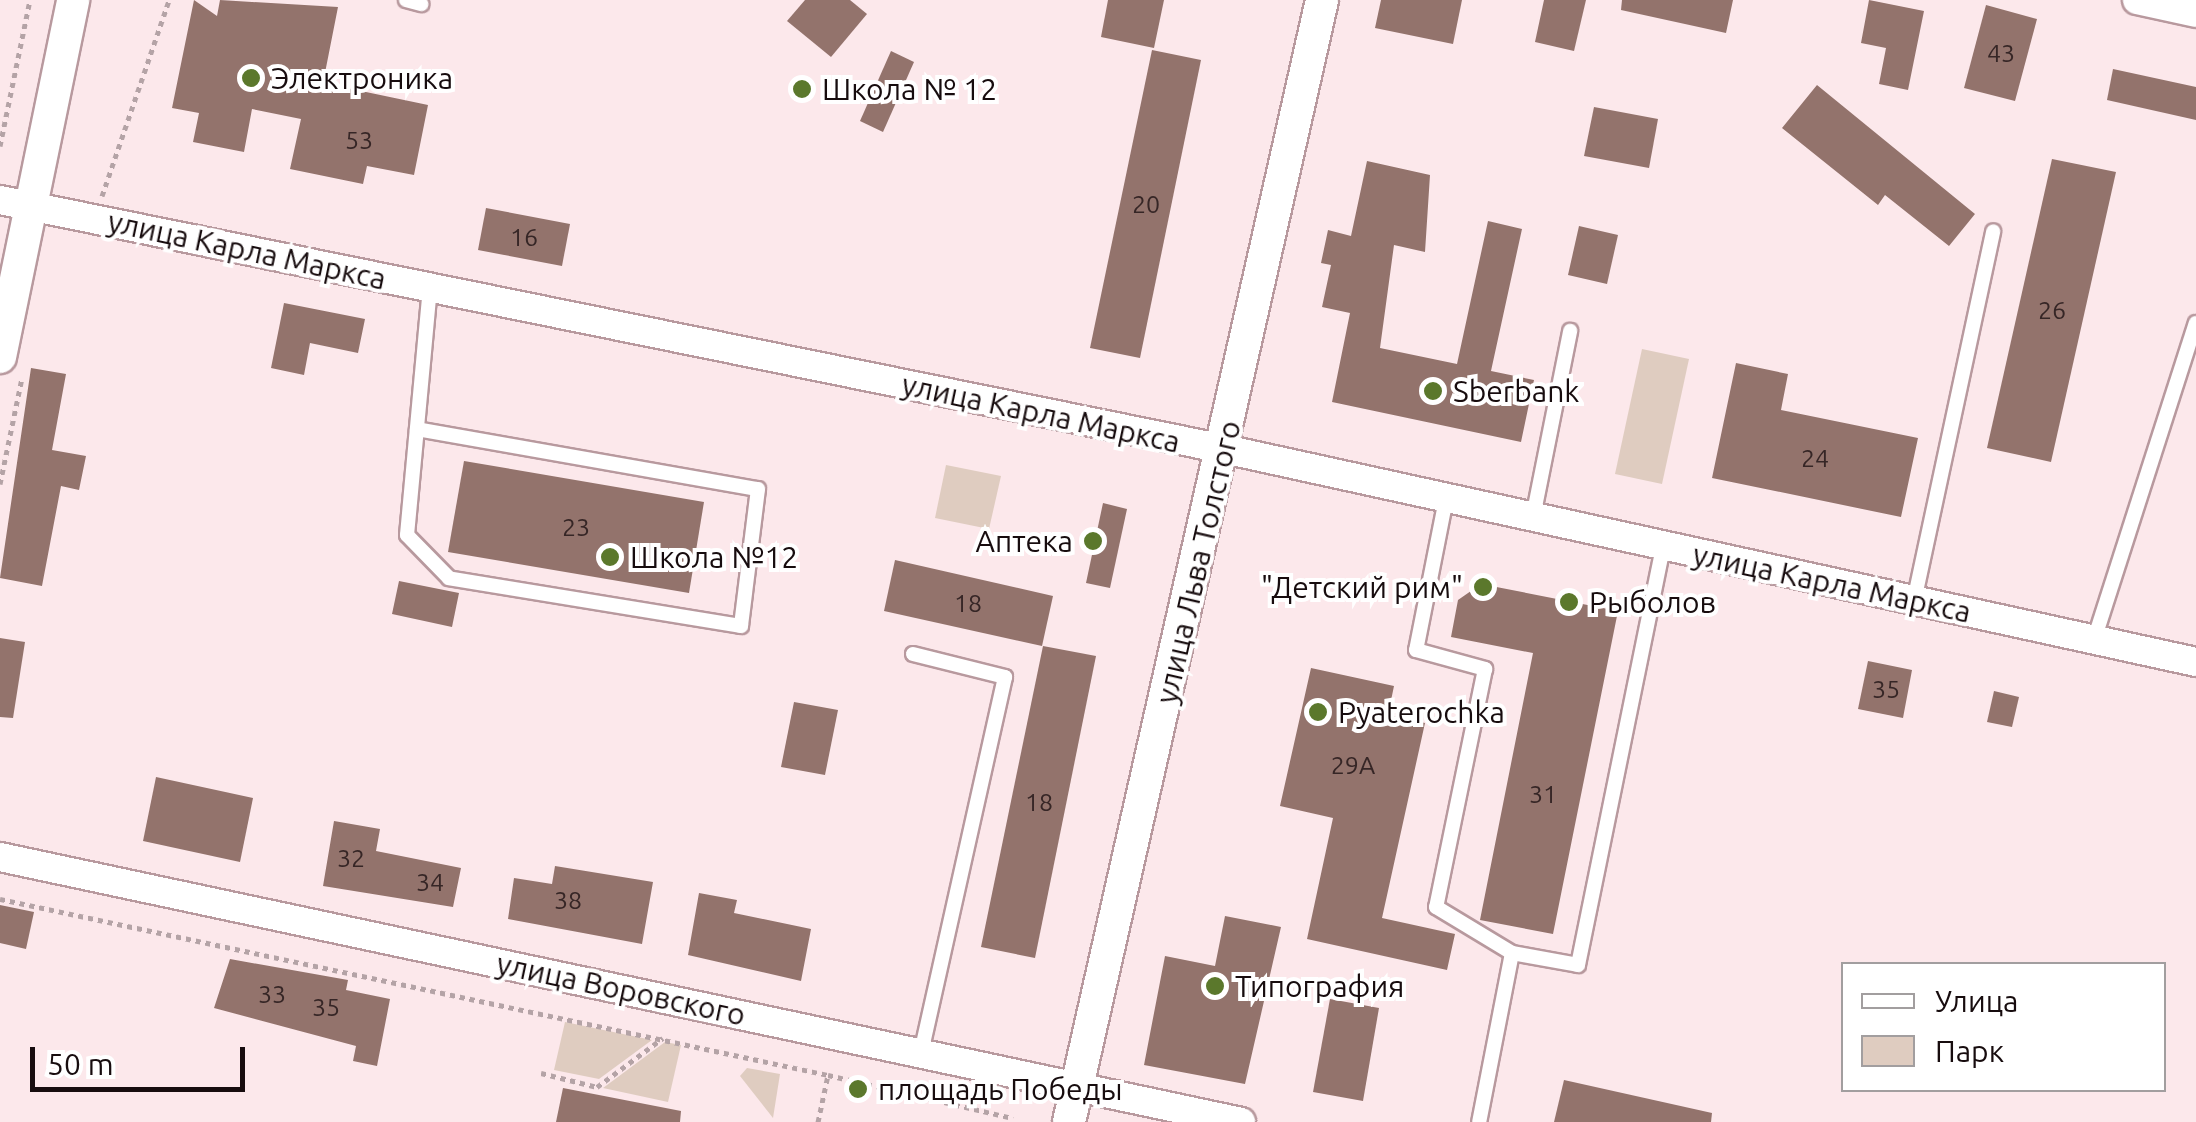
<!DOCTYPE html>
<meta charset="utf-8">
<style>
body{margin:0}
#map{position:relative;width:2196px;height:1122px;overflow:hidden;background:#fce8eb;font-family:Ubuntu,sans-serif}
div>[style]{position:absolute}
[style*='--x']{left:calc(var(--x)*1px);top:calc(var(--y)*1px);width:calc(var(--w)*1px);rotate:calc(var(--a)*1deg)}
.green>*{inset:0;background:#dfccc0}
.building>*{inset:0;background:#93736c}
.path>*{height:5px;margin-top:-2.5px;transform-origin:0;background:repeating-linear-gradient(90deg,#b4a3a6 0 5px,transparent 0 10px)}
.roads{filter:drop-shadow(2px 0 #b8999e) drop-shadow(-2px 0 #b8999e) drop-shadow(0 2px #b8999e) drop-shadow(0 -2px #b8999e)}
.service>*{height:14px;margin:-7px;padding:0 7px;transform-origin:7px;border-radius:7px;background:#fff}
.minor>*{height:28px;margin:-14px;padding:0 14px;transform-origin:14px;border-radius:14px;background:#fff}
.tertiary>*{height:32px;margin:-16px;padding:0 16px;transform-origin:16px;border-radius:16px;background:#fff}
.dots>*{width:28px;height:28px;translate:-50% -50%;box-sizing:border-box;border:5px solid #fff;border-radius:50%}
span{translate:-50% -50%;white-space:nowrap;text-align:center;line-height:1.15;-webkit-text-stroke:8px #fff;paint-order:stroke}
.number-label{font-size:25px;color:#362626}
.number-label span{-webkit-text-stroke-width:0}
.poi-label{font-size:30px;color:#170c0e}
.left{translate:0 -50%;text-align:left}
.right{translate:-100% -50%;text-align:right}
.street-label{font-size:30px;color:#170c0e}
.legend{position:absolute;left:1841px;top:962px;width:325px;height:130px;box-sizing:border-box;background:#fff;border:2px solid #a29e9f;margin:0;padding:12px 18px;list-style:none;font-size:30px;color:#170c0e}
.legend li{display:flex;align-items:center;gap:20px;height:50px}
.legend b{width:50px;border:2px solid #a29e9f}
.scale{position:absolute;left:30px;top:1047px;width:215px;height:45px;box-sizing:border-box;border:5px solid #170c0e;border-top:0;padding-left:12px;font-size:30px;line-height:35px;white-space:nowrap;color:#170c0e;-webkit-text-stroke:8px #fff;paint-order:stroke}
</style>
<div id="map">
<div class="green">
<div style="clip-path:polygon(1642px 349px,1689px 359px,1662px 484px,1615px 474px)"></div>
<div style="clip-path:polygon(946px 465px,1001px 476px,989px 529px,935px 518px)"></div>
<div style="clip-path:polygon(565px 1022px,652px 1040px,599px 1079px,554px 1070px)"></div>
<div style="clip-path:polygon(665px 1042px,681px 1045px,668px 1102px,603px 1088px)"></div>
<div style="clip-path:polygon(747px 1068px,780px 1074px,773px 1118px,740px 1076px)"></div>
</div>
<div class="building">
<div style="clip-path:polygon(194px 0,217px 16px,220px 0,338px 7px,323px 83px,428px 105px,414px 175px,367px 166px,363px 184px,290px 169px,301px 119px,252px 109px,244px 152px,193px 142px,199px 113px,172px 108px)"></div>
<div style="clip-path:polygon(805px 0,850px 0,867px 14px,831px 57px,787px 21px)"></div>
<div style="clip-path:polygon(1108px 0,1164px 0,1154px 48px,1101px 37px)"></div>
<div style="clip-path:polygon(1381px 0,1462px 0,1453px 44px,1375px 28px)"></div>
<div style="clip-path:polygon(1544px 0,1586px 0,1574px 51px,1535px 42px)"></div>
<div style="clip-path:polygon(1622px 0,1733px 0,1726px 33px,1621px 10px)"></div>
<div style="clip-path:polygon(1869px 0,1924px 11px,1908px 90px,1879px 84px,1886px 48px,1861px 43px)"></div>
<div style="clip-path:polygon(1986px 5px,2037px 19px,2015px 101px,1964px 88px)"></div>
<div style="clip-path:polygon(1152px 50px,1201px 60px,1140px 358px,1090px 348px)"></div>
<div style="clip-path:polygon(891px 51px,914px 62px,883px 132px,860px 121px)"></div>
<div style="clip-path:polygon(2113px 69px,2196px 87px,2196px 120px,2107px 100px)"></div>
<div style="clip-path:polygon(1817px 85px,1975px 214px,1949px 246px,1885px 195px,1878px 205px,1782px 128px)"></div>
<div style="clip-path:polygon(1594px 107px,1658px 119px,1649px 168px,1584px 156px)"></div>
<div style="clip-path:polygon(2052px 159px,2116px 172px,2051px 462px,1987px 448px)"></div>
<div style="clip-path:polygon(1367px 161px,1430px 175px,1425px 252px,1394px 245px,1380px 348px,1457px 364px,1488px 221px,1522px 229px,1491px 371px,1534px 380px,1521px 442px,1332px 402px,1350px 313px,1322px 307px,1331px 265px,1321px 263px,1328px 230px,1351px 236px)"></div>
<div style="clip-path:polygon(486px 208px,570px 224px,562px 266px,478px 250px)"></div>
<div style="clip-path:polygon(1579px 226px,1618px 235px,1607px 284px,1568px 275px)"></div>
<div style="clip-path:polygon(284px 303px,365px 319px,358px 353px,310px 343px,304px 375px,271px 368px)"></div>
<div style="clip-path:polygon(1736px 363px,1788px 374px,1781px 410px,1918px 438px,1901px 517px,1712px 478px)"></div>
<div style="clip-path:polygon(31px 368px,66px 374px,52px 450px,86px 456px,79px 490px,61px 486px,42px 586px,0 578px)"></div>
<div style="clip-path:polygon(464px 461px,704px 502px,689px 593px,448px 552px)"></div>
<div style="clip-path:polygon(1103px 503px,1127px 509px,1110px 588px,1086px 583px)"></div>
<div style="clip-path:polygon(895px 560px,1053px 596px,1042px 646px,884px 611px)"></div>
<div style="clip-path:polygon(399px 581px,459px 593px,452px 627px,392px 614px)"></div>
<div style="clip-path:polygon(1481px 584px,1618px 611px,1553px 934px,1480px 920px,1533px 653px,1451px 637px,1458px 600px)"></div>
<div style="clip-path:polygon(0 638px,25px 642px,13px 718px,0 717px)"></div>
<div style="clip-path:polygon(1043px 646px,1096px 656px,1035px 958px,981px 947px)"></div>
<div style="clip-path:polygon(1868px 661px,1912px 670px,1903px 718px,1858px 709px)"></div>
<div style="clip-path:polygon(1311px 668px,1394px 686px,1388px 715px,1425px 723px,1382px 918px,1455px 934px,1447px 970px,1307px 939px,1333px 818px,1280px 806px)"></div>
<div style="clip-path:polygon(1994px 691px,2019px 697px,2012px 727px,1987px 722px)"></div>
<div style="clip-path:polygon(794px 702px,838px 710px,825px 775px,781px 767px)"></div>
<div style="clip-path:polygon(156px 777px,253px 798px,240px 862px,143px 841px)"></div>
<div style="clip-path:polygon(334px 821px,380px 829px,376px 851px,461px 868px,453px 907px,323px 886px)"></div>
<div style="clip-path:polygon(555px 866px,653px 882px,642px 944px,508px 919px,514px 878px,552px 884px)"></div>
<div style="clip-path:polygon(699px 893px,737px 900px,734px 913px,811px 929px,801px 981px,688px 955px)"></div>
<div style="clip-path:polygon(0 905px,34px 912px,26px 949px,0 943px)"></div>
<div style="clip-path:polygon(1225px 916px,1281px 927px,1245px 1084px,1144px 1065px,1165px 956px,1215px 966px)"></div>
<div style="clip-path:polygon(230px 959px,348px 980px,346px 990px,390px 999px,377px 1066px,353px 1061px,356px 1046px,214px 1008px)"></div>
<div style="clip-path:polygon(1330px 999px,1379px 1008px,1363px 1101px,1313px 1092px)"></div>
<div style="clip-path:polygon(1564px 1080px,1712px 1113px,1711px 1122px,1554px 1122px)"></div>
<div style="clip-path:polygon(563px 1088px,681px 1111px,680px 1122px,556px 1122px)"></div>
</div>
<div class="path">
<div style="--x:0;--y:146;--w:149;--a:-78.4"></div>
<div style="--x:102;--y:196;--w:207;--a:-71.1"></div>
<div style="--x:0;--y:484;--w:108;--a:-78.3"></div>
<div style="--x:0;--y:899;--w:846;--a:12"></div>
<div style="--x:541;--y:1073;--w:58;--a:14"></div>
<div style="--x:597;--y:1087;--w:82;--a:-36.6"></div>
<div style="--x:818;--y:1122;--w:48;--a:-78"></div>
<div style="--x:828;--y:1075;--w:190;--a:13.1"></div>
</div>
<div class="roads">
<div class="service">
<div style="--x:406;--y:0;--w:16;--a:15"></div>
<div style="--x:417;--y:429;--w:346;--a:10"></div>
<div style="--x:758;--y:489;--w:138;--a:97.1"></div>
<div style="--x:741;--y:626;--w:296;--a:-170.7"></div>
<div style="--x:449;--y:578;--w:60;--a:-134.3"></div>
<div style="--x:407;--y:535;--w:249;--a:-84.7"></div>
<div style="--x:1446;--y:499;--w:154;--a:101.2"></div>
<div style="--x:1416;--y:650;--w:72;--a:15.4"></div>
<div style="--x:1485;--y:669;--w:243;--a:101.6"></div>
<div style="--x:1436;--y:907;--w:89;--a:31.2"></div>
<div style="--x:1512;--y:953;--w:172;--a:101"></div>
<div style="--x:1533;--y:517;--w:190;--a:-78.7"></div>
<div style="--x:1914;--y:601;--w:378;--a:-77.9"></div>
<div style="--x:2094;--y:640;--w:333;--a:-72.2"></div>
<div style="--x:913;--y:654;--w:95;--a:14"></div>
<div style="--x:1005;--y:677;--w:385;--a:102.6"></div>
<div style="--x:1512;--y:953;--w:67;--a:10.3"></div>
<div style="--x:1578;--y:965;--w:428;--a:-78.5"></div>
</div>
<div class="minor">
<div style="--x:2137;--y:0;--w:60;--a:12.4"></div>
<div style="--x:0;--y:200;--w:1249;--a:11.5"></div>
<div style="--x:1224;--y:449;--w:995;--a:12.36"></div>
<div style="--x:0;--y:857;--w:1269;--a:12.05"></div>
</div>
<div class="tertiary">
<div style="--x:0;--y:357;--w:364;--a:-78.4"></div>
<div style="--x:1069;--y:1122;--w:1150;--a:-77.29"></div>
</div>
</div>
<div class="dots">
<div style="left:251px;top:78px;background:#5b782c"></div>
<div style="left:802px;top:89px;background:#5b782c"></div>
<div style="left:1433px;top:391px;background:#5b782c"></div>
<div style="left:1093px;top:541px;background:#5b782c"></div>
<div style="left:610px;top:557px;background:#5b782c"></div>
<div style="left:1483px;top:587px;background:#5b782c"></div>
<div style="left:1569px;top:602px;background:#5b782c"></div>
<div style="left:1318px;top:712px;background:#5b782c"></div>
<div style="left:1215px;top:986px;background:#5b782c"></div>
<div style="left:858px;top:1089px;background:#5b782c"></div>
</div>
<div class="number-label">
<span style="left:2001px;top:53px">43</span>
<span style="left:359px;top:140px">53</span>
<span style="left:1146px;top:204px">20</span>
<span style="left:524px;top:237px">16</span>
<span style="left:2052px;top:310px">26</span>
<span style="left:1815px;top:458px">24</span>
<span style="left:576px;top:527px">23</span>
<span style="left:968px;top:603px">18</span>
<span style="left:1886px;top:689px">35</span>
<span style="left:1353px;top:765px">29А</span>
<span style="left:1543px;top:794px">31</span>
<span style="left:1039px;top:802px">18</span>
<span style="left:351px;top:858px">32</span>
<span style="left:430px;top:882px">34</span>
<span style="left:568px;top:900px">38</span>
<span style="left:272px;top:994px">33</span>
<span style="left:326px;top:1007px">35</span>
</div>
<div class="poi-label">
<span class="left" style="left:271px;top:78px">Электроника</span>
<span class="left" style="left:822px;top:89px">Школа № 12</span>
<span class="left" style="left:1453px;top:391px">Sberbank</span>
<span class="right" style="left:1073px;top:541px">Аптека</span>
<span class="left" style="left:630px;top:557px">Школа №12</span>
<span class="right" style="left:1463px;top:587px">"Детский рим"</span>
<span class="left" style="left:1589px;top:602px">Рыболов</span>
<span class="left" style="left:1338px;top:712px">Pyaterochka</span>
<span class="left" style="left:1235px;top:986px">Типография</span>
<span class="left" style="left:878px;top:1089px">площадь Победы</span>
</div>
<div class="street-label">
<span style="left:247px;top:250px;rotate:12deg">улица Карла Маркса</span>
<span style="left:1041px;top:413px;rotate:12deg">улица Карла Маркса</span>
<span style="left:1198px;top:562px;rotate:-77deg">улица Льва Толстого</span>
<span style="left:1832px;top:583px;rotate:12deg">улица Карла Маркса</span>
<span style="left:621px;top:989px;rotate:12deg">улица Воровского</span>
</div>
<ul class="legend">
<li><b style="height:12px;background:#fff"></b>Улица</li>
<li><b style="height:28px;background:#dfccc0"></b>Парк</li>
</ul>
<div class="scale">50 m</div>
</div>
